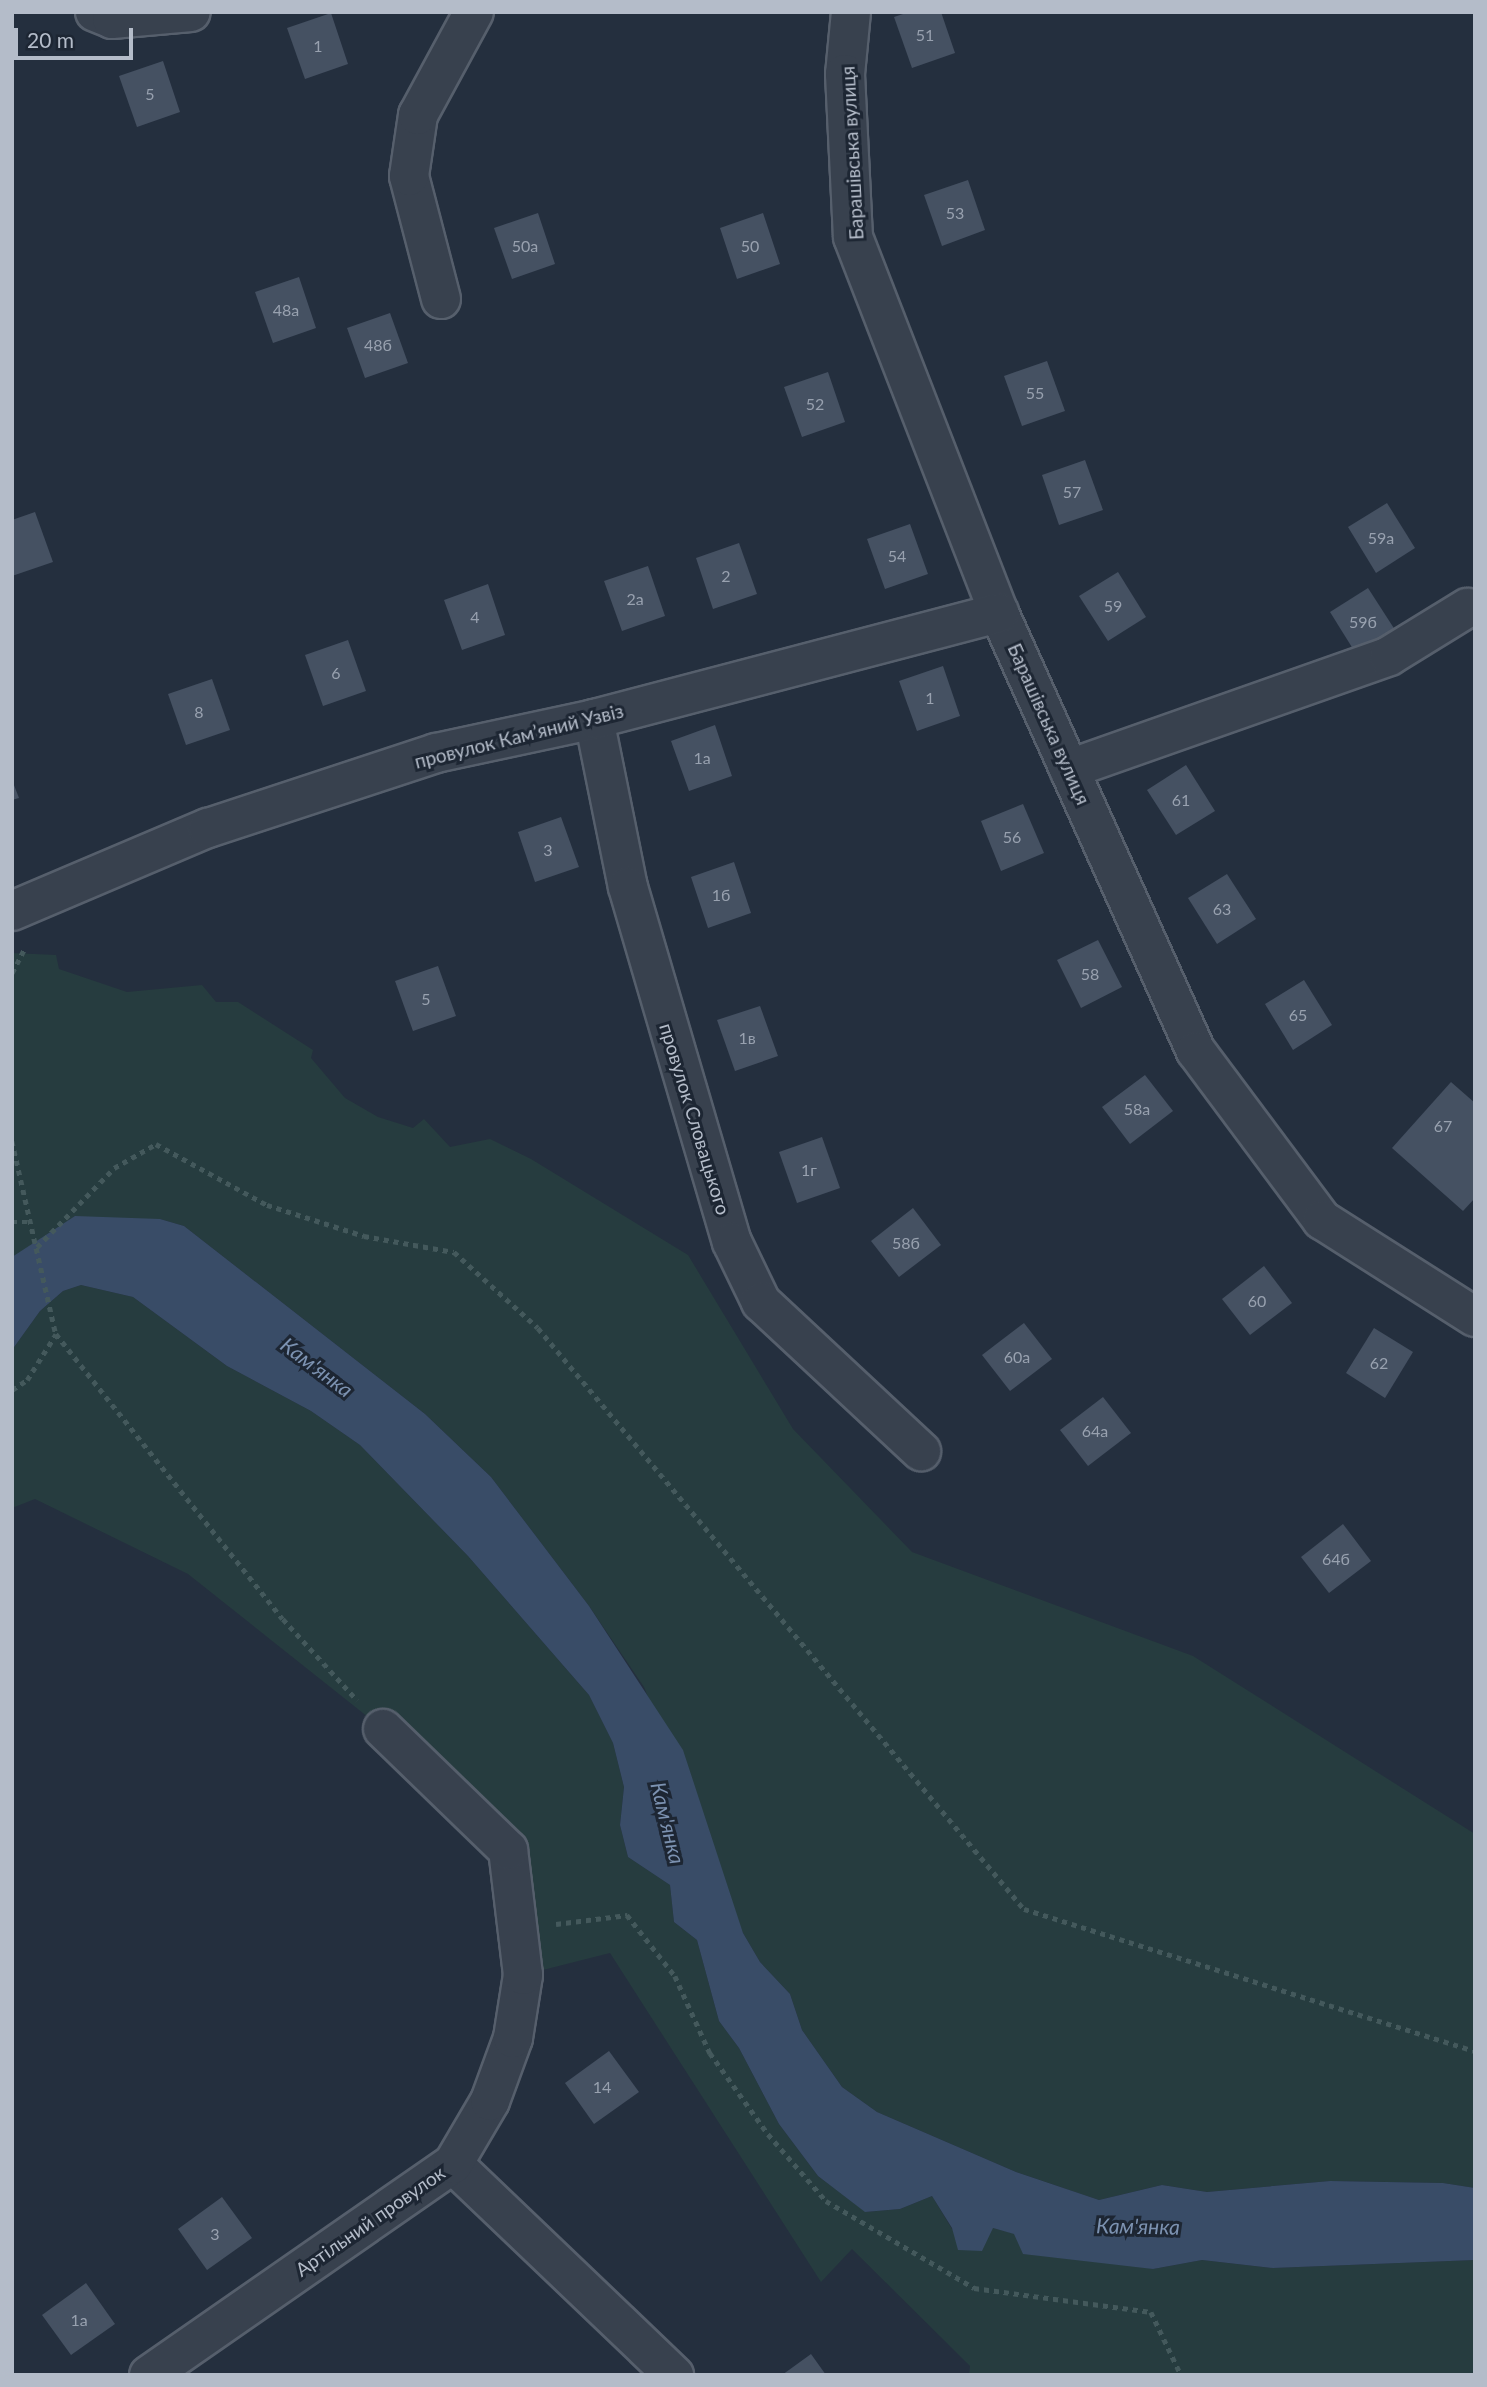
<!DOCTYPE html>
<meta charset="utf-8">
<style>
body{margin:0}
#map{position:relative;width:1487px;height:2387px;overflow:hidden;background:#242f3e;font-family:Lato,sans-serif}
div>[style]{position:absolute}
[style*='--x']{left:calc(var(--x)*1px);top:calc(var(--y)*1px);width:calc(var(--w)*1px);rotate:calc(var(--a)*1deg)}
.green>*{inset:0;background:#263c3f}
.water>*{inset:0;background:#394c67}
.building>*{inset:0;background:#455162}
.path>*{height:4.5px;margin-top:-2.25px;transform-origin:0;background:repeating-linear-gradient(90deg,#44595c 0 5px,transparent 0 10px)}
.roads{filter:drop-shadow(2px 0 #565f6c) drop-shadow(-2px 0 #565f6c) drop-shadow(0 2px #565f6c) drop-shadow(0 -2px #565f6c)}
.minor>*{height:38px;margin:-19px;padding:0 19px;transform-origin:19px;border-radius:19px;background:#38414e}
span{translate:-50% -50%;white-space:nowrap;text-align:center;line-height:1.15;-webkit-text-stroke:6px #1d2633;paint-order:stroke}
.number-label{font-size:16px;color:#98a1af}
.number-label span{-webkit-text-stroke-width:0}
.street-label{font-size:19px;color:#b4bcc9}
.water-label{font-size:21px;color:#7c92b1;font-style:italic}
.frame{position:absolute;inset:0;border:14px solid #b4bcc9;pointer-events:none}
.scale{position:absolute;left:14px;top:28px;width:119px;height:32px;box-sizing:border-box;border:4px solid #b4bcc9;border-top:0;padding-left:9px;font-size:21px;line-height:24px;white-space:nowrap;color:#b4bcc9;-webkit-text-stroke:5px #1d2633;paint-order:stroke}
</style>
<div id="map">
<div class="green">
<div style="clip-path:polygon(12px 953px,56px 955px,59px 969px,127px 992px,202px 985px,216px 1002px,238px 1002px,313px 1050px,311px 1058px,345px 1098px,378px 1117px,413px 1128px,424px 1119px,450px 1147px,490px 1139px,531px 1159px,688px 1255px,793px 1429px,912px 1552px,1193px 1656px,1475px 1834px,1475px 2188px,1443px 2183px,1330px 2181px,1207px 2192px,1162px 2185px,1099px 2200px,1016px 2172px,877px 2112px,842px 2087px,802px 2030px,790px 1994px,760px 1962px,743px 1933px,644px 1687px,589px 1606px,491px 1477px,425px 1414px,184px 1226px,160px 1219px,122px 1220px,12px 1261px)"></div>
<div style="clip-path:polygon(81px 1285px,133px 1297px,227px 1366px,311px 1411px,360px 1445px,468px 1556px,589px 1695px,613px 1743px,624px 1787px,620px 1825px,628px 1857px,670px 1885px,674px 1922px,697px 1940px,719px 2021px,739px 2048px,779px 2124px,818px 2176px,866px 2212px,900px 2209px,932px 2196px,952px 2229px,993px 2228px,1153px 2269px,1202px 2260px,1273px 2268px,1475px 2260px,1475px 2375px,969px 2375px,970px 2366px,852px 2249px,821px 2282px,610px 1953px,523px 1975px,508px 1850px,383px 1729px,188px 1574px,35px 1499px,12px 1508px,12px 1350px,40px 1311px,63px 1291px)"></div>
</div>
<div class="water">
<div style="clip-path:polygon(75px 1216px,160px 1219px,184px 1226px,425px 1414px,491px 1477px,589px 1606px,683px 1750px,743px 1933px,760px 1962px,790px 1994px,802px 2030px,842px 2087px,877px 2112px,1016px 2172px,1099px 2200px,1162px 2185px,1207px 2192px,1330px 2181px,1443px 2183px,1475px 2188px,1475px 2260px,1273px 2268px,1202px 2260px,1153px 2269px,1023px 2254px,1014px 2234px,993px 2228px,982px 2251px,958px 2250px,952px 2228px,932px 2196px,900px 2209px,865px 2212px,818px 2176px,779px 2124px,739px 2048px,719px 2021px,697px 1940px,674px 1922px,670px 1885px,628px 1857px,620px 1825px,624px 1787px,613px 1743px,589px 1695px,468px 1556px,360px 1445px,311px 1411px,227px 1366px,133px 1297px,81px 1285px,63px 1291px,40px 1311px,12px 1350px,12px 1257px)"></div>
</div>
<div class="building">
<div style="clip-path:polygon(909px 12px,941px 12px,955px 53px,912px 68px,894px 17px)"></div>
<div style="clip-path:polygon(331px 13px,348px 64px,305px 79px,287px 28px)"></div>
<div style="clip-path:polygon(163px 61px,180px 112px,137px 127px,119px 76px)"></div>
<div style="clip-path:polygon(968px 180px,985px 230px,942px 246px,924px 195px)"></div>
<div style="clip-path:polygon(538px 213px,555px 264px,512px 279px,494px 228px)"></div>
<div style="clip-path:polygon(763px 213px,780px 264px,737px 279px,720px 228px)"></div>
<div style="clip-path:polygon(299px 277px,316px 328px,273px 343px,255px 292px)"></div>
<div style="clip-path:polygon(390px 313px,408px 363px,365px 378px,347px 328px)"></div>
<div style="clip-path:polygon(1047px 361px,1065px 411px,1022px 426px,1004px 376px)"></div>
<div style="clip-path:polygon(828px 372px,845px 422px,802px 437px,784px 387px)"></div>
<div style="clip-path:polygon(1085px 460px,1103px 510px,1059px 525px,1042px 475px)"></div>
<div style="clip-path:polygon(1387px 503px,1415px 548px,1376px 573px,1348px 527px)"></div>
<div style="clip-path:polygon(35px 512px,53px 562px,12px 576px,12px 520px)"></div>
<div style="clip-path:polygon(910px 524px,928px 574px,885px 589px,867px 539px)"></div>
<div style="clip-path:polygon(739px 543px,757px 594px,713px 609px,696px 558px)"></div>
<div style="clip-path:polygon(648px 566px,665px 616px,622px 631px,604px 581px)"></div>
<div style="clip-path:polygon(1118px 572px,1146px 617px,1108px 641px,1079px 596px)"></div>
<div style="clip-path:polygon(488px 584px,505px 635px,462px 650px,444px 600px)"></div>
<div style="clip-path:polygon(1368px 588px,1397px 633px,1358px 657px,1330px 612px)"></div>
<div style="clip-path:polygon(348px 640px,366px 691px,323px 706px,305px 655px)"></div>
<div style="clip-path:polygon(943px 666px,960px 716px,917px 731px,899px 681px)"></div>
<div style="clip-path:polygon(212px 679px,230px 730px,186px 745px,168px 694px)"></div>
<div style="clip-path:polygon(715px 725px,732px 776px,689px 791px,671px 741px)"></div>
<div style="clip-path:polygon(1186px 765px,1215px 811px,1176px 835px,1147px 790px)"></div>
<div style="clip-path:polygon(12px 780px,19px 798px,12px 800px)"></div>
<div style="clip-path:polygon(1023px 804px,1044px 853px,1001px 871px,981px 821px)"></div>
<div style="clip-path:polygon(561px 817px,579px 867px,535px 882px,518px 832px)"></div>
<div style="clip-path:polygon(734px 862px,751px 913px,708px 928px,691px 877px)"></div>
<div style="clip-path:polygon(1227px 874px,1256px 919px,1217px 944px,1188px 898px)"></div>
<div style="clip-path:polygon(1098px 940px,1122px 987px,1081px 1008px,1057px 960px)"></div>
<div style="clip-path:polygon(438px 966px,456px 1016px,413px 1031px,395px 981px)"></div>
<div style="clip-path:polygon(1304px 980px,1332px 1025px,1293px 1050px,1265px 1004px)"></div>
<div style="clip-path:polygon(760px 1006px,778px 1056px,735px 1071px,717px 1020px)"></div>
<div style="clip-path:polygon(1145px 1075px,1173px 1111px,1130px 1144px,1102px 1107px)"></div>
<div style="clip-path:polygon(1451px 1082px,1475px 1103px,1475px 1198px,1463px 1211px,1392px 1148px)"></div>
<div style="clip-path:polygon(822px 1137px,840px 1188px,797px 1203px,779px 1152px)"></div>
<div style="clip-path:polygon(913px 1208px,941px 1245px,899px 1277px,871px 1241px)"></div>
<div style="clip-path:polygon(1264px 1266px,1292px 1303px,1250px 1335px,1222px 1299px)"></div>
<div style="clip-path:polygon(1024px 1323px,1052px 1359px,1010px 1391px,982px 1355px)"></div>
<div style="clip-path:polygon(1374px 1328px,1413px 1352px,1385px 1398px,1346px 1373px)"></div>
<div style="clip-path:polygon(1103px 1397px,1131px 1433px,1088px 1466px,1060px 1430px)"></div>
<div style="clip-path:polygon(1343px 1524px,1371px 1561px,1329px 1593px,1301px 1557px)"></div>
<div style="clip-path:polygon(609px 2051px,639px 2092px,594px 2124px,565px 2083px)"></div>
<div style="clip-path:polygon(222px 2197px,252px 2238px,207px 2270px,178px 2229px)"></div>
<div style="clip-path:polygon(86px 2283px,115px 2324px,71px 2355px,42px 2315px)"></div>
<div style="clip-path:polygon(811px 2354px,826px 2375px,782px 2375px)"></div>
</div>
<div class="path">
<div style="--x:12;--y:973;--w:27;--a:-63"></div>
<div style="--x:12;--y:1141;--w:198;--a:77.2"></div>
<div style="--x:56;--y:1334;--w:364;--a:51.5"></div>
<div style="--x:283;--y:1619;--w:110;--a:47.6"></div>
<div style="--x:12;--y:1222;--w:20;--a:0"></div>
<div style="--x:37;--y:1247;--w:110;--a:-45.7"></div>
<div style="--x:114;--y:1168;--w:48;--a:-29.7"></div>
<div style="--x:156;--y:1144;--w:127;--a:28.8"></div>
<div style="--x:267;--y:1205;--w:102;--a:17.7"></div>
<div style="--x:364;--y:1236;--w:91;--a:10.1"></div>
<div style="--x:454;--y:1252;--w:113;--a:42.1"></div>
<div style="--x:538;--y:1328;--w:757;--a:50.09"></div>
<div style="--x:1024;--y:1909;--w:473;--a:17.5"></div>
<div style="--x:12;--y:1390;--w:18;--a:-34"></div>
<div style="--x:27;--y:1380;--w:54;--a:-57.8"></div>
<div style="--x:556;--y:1924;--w:72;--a:-7.2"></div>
<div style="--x:627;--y:1915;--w:78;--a:51.8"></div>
<div style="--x:675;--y:1976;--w:85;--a:65.6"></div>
<div style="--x:710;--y:2053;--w:100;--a:54.4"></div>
<div style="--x:768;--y:2134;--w:89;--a:49.1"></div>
<div style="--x:826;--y:2201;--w:172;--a:30.4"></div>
<div style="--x:974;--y:2288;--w:179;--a:7.7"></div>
<div style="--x:1151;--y:2312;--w:70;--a:64.5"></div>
</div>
<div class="roads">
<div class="minor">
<div style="--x:95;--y:12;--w:18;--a:22"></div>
<div style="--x:112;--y:19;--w:79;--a:-5.1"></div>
<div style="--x:851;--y:12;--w:62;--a:95.5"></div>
<div style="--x:845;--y:74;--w:163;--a:87.2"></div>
<div style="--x:853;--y:237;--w:403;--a:68.8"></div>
<div style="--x:999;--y:613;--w:480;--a:65.8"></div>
<div style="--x:1196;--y:1051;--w:211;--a:53.3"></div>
<div style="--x:1322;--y:1220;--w:181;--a:32.4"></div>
<div style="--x:441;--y:299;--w:127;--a:-104.6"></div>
<div style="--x:409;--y:176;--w:62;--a:-81.6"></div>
<div style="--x:418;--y:115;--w:117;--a:-61.5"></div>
<div style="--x:594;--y:719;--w:171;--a:78.6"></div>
<div style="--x:628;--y:887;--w:370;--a:73.7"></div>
<div style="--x:732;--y:1242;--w:67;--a:64.2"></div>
<div style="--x:761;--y:1302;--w:219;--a:43"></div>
<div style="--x:1069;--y:769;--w:339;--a:-19.4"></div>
<div style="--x:1389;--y:656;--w:92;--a:-31.6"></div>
<div style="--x:12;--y:911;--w:213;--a:-23"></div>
<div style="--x:208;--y:828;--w:240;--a:-18.2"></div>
<div style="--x:436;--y:753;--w:162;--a:-12.1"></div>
<div style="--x:594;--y:719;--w:419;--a:-14.7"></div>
<div style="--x:453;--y:2164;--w:306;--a:43.7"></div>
<div style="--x:149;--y:2375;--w:370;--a:-34.8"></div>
<div style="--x:453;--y:2164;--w:73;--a:-59.6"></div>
<div style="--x:490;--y:2101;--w:67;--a:-69.9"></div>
<div style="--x:513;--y:2038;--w:64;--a:-81"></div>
<div style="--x:523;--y:1975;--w:126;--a:-96.8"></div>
<div style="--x:508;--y:1850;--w:174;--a:-135.9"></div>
</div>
</div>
<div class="number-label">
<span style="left:925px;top:35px">51</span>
<span style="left:318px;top:46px">1</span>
<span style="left:150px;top:94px">5</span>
<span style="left:955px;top:213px">53</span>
<span style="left:525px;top:246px">50а</span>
<span style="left:750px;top:246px">50</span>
<span style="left:286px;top:310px">48а</span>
<span style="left:378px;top:345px">48б</span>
<span style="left:1035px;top:393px">55</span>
<span style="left:815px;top:404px">52</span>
<span style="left:1072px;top:492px">57</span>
<span style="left:1381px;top:538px">59а</span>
<span style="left:897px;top:556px">54</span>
<span style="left:726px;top:576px">2</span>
<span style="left:635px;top:599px">2а</span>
<span style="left:1113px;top:606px">59</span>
<span style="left:475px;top:617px">4</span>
<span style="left:1363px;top:622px">59б</span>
<span style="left:336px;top:673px">6</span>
<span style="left:930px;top:698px">1</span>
<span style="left:199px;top:712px">8</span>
<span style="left:702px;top:758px">1а</span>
<span style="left:1181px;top:800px">61</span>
<span style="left:1012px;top:837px">56</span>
<span style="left:548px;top:850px">3</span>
<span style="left:721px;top:895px">1б</span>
<span style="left:1222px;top:909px">63</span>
<span style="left:1090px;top:974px">58</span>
<span style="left:426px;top:999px">5</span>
<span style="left:1298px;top:1015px">65</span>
<span style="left:747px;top:1038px">1в</span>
<span style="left:1137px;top:1109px">58а</span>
<span style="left:1443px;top:1126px">67</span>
<span style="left:809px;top:1170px">1г</span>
<span style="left:906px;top:1243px">58б</span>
<span style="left:1257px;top:1301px">60</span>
<span style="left:1017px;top:1357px">60а</span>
<span style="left:1379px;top:1363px">62</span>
<span style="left:1095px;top:1431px">64а</span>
<span style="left:1336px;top:1559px">64б</span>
<span style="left:602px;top:2087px">14</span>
<span style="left:215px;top:2234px">3</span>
<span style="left:79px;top:2320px">1а</span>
</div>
<div class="street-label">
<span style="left:852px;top:153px;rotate:-93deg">Барашівська вулиця</span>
<span style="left:1049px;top:724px;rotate:66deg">Барашівська вулиця</span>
<span style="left:519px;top:736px;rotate:-14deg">провулок Камʼяний Узвіз</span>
<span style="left:695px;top:1119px;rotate:73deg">провулок Словацького</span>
<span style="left:370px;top:2221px;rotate:-35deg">Артільний провулок</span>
</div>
<div class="water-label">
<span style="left:317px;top:1367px;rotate:37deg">Кам'янка</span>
<span style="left:668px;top:1823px;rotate:76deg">Кам'янка</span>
<span style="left:1138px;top:2226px;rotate:1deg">Кам'янка</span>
</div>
<div class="frame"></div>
<div class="scale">20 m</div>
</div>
